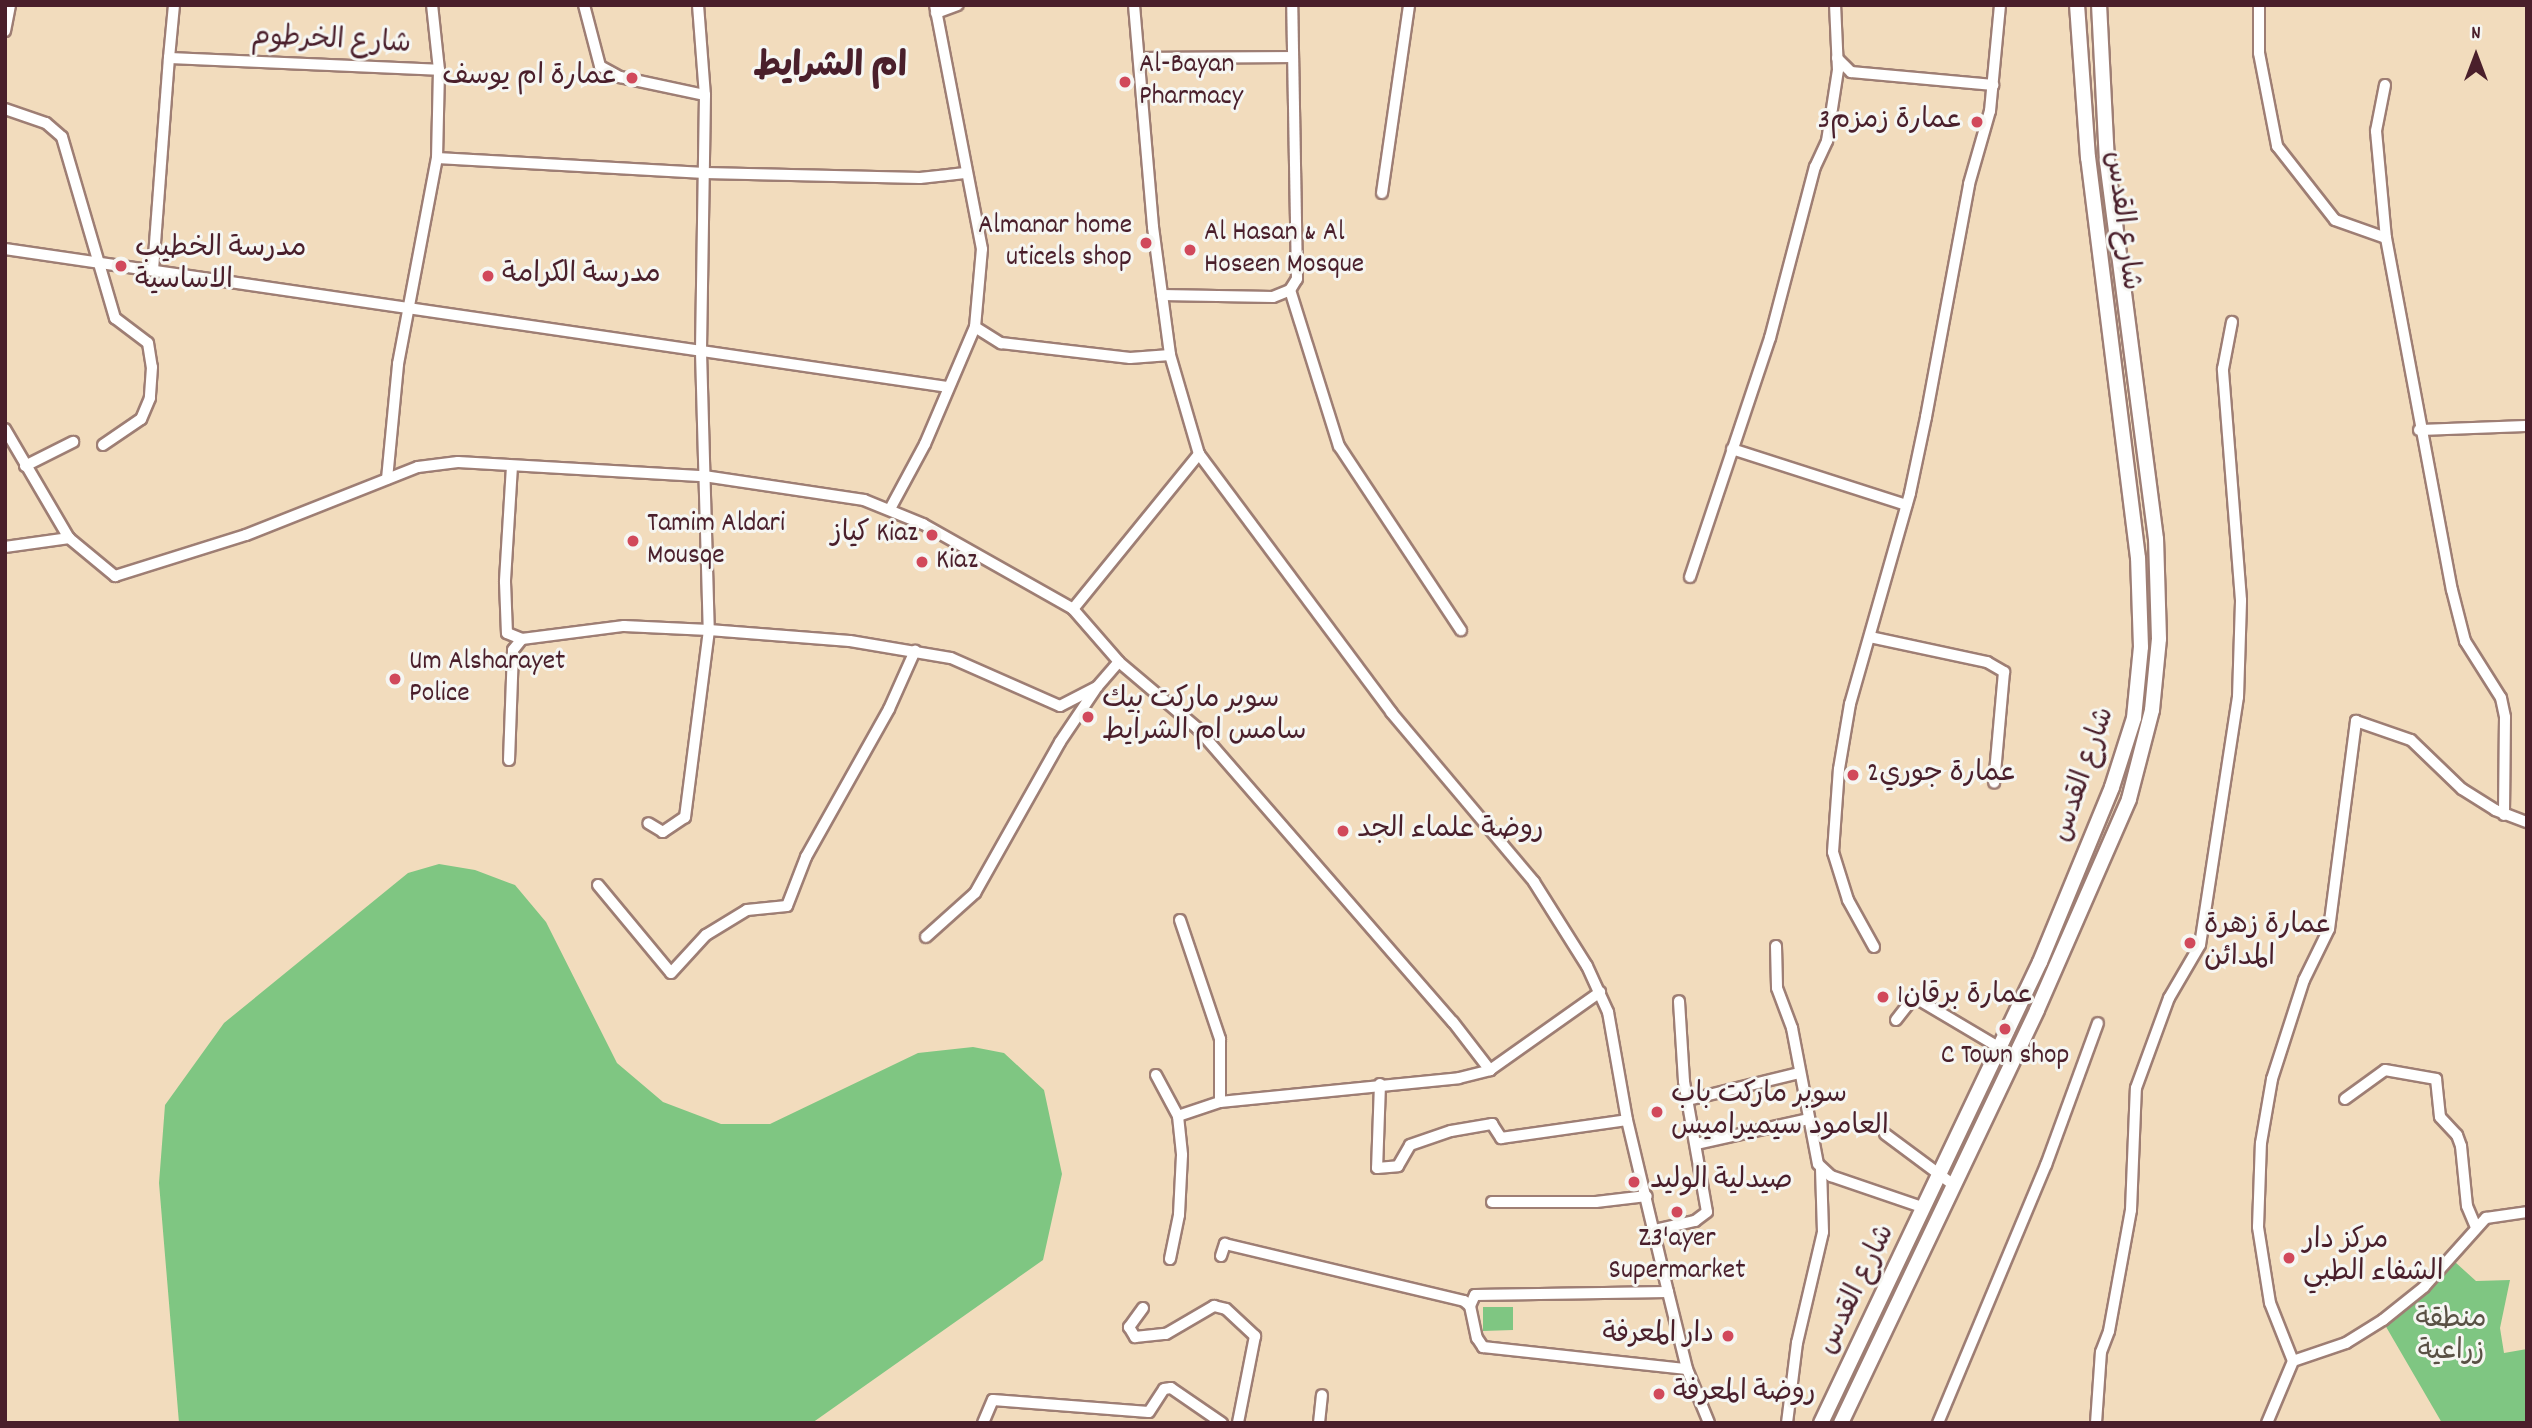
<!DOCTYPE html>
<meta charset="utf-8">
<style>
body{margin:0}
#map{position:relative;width:2532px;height:1428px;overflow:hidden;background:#f2dcbd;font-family:Dekko,"Playpen Sans Arabic",sans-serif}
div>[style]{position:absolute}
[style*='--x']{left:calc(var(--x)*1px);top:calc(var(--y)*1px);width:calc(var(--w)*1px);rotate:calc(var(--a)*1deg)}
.green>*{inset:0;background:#7fc682}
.roads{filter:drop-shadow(2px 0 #9e7e74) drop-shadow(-2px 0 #9e7e74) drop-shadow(0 2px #9e7e74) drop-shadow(0 -2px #9e7e74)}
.minor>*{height:10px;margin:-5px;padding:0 5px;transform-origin:5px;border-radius:5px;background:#fff}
.major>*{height:14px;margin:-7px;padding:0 7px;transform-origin:7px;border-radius:7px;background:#fff}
.dots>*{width:19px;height:19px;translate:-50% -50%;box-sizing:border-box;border:4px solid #f6f6f2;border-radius:50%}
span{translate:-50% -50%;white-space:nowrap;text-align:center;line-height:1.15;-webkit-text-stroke:6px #f6f6f2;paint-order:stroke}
.street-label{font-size:28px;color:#4a1f2b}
.poi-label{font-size:28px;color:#4a1f2b}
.left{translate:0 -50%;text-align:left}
.right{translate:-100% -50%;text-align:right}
.park-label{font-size:28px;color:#5a5145}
.district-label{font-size:35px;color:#4a1f2b;font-weight:700}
.frame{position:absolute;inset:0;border:7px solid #4a1f2b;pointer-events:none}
.north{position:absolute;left:2441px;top:21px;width:70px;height:70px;-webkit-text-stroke:5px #f6f6f2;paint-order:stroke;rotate:0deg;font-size:19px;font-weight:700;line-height:28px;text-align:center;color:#4a1f2b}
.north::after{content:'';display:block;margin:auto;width:24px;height:32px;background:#4a1f2b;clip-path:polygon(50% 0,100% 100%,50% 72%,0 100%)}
</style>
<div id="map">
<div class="green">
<div style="clip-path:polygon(439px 864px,475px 870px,515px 885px,546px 922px,617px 1063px,663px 1102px,721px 1124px,770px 1124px,918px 1053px,973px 1047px,1004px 1053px,1044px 1090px,1062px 1174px,1043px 1260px,812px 1423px,179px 1423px,159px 1183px,165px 1105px,224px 1023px,408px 873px)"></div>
<div style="clip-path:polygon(2455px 1262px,2476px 1281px,2510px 1280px,2500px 1328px,2504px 1353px,2527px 1349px,2527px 1423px,2442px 1423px,2385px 1325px)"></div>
<div style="clip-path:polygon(1483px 1307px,1513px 1307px,1513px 1330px,1483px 1331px)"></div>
</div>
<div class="roads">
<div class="minor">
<div style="--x:174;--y:5;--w:53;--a:95.4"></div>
<div style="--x:169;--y:58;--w:270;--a:2.5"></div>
<div style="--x:584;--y:5;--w:63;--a:75.3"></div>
<div style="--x:600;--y:66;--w:23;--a:29"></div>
<div style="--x:620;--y:77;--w:87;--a:12"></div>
<div style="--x:698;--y:5;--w:90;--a:85.6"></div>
<div style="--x:705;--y:95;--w:257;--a:90.9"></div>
<div style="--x:701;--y:352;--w:278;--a:88.4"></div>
<div style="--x:709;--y:630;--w:141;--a:4.5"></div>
<div style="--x:850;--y:641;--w:102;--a:9.6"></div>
<div style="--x:951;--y:658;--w:119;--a:23.8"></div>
<div style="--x:1060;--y:706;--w:42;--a:-27.2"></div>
<div style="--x:1097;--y:687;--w:33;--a:-49"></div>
<div style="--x:1134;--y:5;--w:223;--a:85.1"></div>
<div style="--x:1153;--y:227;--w:129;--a:82.4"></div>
<div style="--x:1170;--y:355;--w:103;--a:73.7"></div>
<div style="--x:1199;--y:454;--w:322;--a:53.3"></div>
<div style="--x:1391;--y:712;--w:222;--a:49.9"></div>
<div style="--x:1534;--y:882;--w:99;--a:57.8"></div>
<div style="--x:1587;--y:966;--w:51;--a:65.5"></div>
<div style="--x:1608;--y:1012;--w:110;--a:80"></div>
<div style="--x:1627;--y:1120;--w:177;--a:76.6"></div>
<div style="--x:1668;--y:1292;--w:79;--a:76.1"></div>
<div style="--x:1687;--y:1369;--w:58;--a:67.8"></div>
<div style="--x:2259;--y:5;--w:48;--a:90"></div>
<div style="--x:2259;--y:53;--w:95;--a:79"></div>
<div style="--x:2277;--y:146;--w:94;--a:51.9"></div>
<div style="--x:2335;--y:220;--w:54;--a:19.4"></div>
<div style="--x:2386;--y:238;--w:358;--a:79.4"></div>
<div style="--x:2452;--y:590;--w:53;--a:75.7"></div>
<div style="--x:2465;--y:641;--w:67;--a:57.7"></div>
<div style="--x:2501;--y:698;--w:19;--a:78"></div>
<div style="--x:2505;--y:717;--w:98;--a:90.6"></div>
<div style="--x:936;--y:13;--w:23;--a:-20"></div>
<div style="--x:5;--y:31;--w:26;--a:-79"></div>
<div style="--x:1140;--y:58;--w:152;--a:-0.4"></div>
<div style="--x:1837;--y:58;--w:20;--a:45"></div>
<div style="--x:1851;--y:72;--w:143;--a:5.2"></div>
<div style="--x:2385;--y:85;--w:47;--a:101.1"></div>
<div style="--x:2376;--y:131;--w:107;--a:84.7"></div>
<div style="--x:5;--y:109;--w:43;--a:18.9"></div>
<div style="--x:46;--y:123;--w:21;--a:41"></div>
<div style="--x:62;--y:137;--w:189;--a:73.7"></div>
<div style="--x:115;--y:318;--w:41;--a:37.1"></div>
<div style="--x:148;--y:343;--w:24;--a:81"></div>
<div style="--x:152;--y:367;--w:31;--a:94"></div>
<div style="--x:150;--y:398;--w:23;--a:113"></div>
<div style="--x:141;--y:419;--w:46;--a:145.6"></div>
<div style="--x:437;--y:158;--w:268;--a:3.2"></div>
<div style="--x:705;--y:173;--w:215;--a:1.3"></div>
<div style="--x:920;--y:178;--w:45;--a:-6.3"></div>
<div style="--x:1382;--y:193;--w:190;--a:-81.8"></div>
<div style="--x:5;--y:249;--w:952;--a:8.33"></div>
<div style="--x:153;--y:270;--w:213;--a:-85.7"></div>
<div style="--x:1290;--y:290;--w:164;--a:72.6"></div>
<div style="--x:1339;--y:446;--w:221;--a:56.5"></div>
<div style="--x:1162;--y:295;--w:111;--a:1"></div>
<div style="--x:1273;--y:297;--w:18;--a:-22"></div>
<div style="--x:1290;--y:290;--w:13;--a:-58"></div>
<div style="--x:1297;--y:279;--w:274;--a:-91"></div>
<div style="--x:975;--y:327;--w:31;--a:32"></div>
<div style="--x:1001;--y:343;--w:130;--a:6.6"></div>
<div style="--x:1130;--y:358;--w:40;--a:-4.3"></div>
<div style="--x:5;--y:429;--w:126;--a:59.6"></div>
<div style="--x:69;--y:538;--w:60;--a:39.6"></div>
<div style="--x:115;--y:576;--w:137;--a:-17.4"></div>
<div style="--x:246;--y:535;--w:185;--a:-21.6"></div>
<div style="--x:418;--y:467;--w:40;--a:-7.1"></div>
<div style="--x:458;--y:462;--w:246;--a:3.3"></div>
<div style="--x:704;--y:476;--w:162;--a:8.5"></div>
<div style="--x:864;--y:500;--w:64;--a:22.1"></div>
<div style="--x:923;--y:524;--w:172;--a:29.5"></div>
<div style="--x:1073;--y:609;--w:200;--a:-50.9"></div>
<div style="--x:2419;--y:430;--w:108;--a:-2.1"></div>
<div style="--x:1732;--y:449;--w:183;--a:17.8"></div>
<div style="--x:25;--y:466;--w:54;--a:-26.6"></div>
<div style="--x:512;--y:466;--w:116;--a:93.5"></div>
<div style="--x:505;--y:582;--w:51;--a:87.8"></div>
<div style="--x:507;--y:633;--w:16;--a:22"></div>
<div style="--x:387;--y:479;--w:116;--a:-84.5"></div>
<div style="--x:398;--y:364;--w:210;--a:-79.3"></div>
<div style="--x:437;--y:158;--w:88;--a:-88.7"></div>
<div style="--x:439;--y:70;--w:65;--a:-96.1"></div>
<div style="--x:890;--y:509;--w:74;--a:-61.7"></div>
<div style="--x:925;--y:444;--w:127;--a:-66.9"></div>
<div style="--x:975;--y:327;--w:78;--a:-84.9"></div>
<div style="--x:982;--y:249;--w:248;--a:-100.9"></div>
<div style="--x:5;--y:547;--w:65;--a:-8"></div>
<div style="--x:1690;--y:577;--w:252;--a:-71.5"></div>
<div style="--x:1770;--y:338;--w:177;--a:-75.3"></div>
<div style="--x:1815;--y:167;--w:29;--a:-65"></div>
<div style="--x:1827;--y:141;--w:72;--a:-81.2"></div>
<div style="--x:1838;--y:70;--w:65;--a:-92.6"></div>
<div style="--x:1073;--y:609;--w:70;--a:49"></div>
<div style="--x:1119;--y:662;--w:102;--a:40.2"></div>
<div style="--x:1197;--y:728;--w:390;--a:49"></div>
<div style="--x:1453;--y:1022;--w:61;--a:52.4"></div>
<div style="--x:1490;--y:1070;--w:135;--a:-35.3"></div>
<div style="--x:1870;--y:637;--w:120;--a:12.1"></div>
<div style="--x:1987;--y:662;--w:20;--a:30"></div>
<div style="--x:2004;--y:672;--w:111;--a:95.1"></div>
<div style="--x:509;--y:760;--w:110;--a:-87.9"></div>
<div style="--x:513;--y:650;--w:14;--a:-51"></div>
<div style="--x:522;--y:639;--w:103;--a:-7.3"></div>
<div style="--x:624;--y:626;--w:85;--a:2.7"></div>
<div style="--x:709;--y:630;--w:189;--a:97.3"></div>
<div style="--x:685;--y:817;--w:27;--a:146"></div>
<div style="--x:663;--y:832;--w:17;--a:-149"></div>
<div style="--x:598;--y:885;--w:114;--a:50.3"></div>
<div style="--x:671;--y:973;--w:52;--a:-47.4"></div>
<div style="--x:706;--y:935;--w:48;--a:-31.4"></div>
<div style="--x:747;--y:910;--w:40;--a:-5.7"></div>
<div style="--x:787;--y:906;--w:53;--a:-68.8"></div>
<div style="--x:806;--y:857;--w:170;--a:-60.7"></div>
<div style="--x:889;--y:709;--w:64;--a:-65.9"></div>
<div style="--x:1180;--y:920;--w:126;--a:71.4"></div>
<div style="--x:1220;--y:1039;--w:63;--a:90"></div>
<div style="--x:1220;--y:1102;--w:240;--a:-5.7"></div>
<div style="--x:1459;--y:1078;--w:32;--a:-14"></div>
<div style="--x:926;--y:937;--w:66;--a:-41.9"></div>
<div style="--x:975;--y:893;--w:173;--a:-60.6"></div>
<div style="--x:1060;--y:742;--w:63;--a:-56.1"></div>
<div style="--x:1776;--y:946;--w:42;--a:88.6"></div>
<div style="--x:1777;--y:988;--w:43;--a:69.4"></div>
<div style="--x:1792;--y:1028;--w:138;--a:79.2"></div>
<div style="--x:1818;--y:1164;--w:18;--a:43"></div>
<div style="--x:1831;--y:1176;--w:99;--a:18.8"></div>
<div style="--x:1874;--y:947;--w:54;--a:-119"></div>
<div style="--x:1848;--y:900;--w:50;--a:-107.4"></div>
<div style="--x:1833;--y:852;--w:83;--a:-85.9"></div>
<div style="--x:1839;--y:769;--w:66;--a:-80.4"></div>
<div style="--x:1850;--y:704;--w:219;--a:-74.1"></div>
<div style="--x:1910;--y:493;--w:78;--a:-78.1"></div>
<div style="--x:1926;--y:417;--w:237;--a:-79.5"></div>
<div style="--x:1969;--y:184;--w:76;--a:-74"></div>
<div style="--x:1990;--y:111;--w:106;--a:-84.6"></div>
<div style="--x:1896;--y:1020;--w:29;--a:-52"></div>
<div style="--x:1914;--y:997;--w:100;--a:30.7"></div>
<div style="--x:1156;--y:1075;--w:47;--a:61.8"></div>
<div style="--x:1178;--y:1116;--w:39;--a:84"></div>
<div style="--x:1182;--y:1155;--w:60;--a:92.9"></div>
<div style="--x:1179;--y:1215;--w:45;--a:101.6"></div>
<div style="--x:1380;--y:1084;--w:84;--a:92"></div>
<div style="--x:1377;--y:1168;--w:21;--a:-5"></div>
<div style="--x:1398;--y:1166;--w:24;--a:-60"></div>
<div style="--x:1410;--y:1145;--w:43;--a:-18.9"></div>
<div style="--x:1451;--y:1131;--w:42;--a:-9.7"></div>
<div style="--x:1492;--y:1124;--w:17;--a:57"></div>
<div style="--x:1501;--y:1138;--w:127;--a:-8.1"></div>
<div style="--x:2345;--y:1099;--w:49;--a:-35.9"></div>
<div style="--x:2385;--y:1070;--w:52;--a:10"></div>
<div style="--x:2436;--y:1079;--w:38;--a:84"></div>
<div style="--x:2440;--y:1117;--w:25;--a:47"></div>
<div style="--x:2457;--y:1135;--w:12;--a:70"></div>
<div style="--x:2461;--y:1146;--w:60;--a:84.3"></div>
<div style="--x:2467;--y:1206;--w:23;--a:67"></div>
<div style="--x:1688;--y:1100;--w:115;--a:-13.6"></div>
<div style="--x:1178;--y:1116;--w:44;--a:-18.4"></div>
<div style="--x:1885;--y:1134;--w:87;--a:36.6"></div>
<div style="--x:1696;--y:1144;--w:116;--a:-12.5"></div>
<div style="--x:1492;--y:1202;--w:104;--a:0"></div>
<div style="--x:1596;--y:1202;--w:51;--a:-6.7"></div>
<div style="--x:1655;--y:1230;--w:41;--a:-12.7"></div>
<div style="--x:1695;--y:1221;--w:15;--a:-37"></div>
<div style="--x:1707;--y:1212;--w:133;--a:-100"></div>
<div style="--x:1684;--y:1081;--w:80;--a:-93.6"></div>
<div style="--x:1221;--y:1256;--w:13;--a:-72"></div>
<div style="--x:1225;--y:1244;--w:246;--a:13.4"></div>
<div style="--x:1464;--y:1301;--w:8;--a:40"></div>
<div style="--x:1470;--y:1306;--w:33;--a:78"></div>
<div style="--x:1477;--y:1338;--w:11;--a:56"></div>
<div style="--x:1483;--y:1347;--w:205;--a:6.2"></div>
<div style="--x:1470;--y:1306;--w:12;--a:-66"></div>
<div style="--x:1475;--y:1295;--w:193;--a:-0.9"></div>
<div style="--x:1143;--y:1308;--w:24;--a:126"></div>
<div style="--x:1129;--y:1327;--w:12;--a:59"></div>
<div style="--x:1135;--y:1337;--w:31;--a:-6"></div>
<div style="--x:1166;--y:1334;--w:56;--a:-30.3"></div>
<div style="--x:1214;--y:1306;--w:12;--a:14"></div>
<div style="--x:1226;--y:1309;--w:40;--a:43"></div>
<div style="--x:1255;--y:1336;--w:89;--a:101.1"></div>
<div style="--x:2293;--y:1361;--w:62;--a:-111.6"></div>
<div style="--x:2270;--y:1303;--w:77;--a:-99"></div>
<div style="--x:2258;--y:1227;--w:84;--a:-88"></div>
<div style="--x:2261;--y:1143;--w:65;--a:-80.2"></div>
<div style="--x:2272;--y:1079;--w:104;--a:-72.1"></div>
<div style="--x:2304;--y:980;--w:57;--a:-63.9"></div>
<div style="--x:2329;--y:929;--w:210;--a:-82.6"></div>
<div style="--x:2356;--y:721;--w:58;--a:19.1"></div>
<div style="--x:2411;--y:740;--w:71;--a:43.9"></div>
<div style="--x:2462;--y:789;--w:39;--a:32"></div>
<div style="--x:2495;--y:810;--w:34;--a:21"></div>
<div style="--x:983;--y:1423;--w:25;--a:-67"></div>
<div style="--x:993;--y:1400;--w:156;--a:4.4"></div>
<div style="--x:1149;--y:1412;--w:27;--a:-57"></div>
<div style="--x:1164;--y:1389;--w:7;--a:-8"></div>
<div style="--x:1171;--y:1388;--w:62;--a:34.5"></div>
<div style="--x:1319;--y:1423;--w:28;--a:-84"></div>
<div style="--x:1787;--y:1423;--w:81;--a:-82.9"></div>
<div style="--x:1797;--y:1343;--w:114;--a:-76.8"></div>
<div style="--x:1823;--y:1232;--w:63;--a:-91.8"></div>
<div style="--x:1938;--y:1423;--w:280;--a:-67.3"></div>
<div style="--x:2046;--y:1165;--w:151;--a:-69.9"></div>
<div style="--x:2096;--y:1423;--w:71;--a:-86"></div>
<div style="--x:2101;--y:1352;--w:22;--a:-69"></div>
<div style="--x:2109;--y:1331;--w:123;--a:-79.7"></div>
<div style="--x:2131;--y:1210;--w:122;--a:-87.7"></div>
<div style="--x:2136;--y:1088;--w:96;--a:-69.9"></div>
<div style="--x:2169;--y:998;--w:61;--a:-59.7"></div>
<div style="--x:2200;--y:945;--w:251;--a:-81.3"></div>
<div style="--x:2238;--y:697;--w:97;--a:-88.2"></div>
<div style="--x:2241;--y:600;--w:232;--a:-94.5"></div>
<div style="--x:2223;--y:369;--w:48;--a:-79.2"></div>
<div style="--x:2267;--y:1423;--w:67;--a:-67.2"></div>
<div style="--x:2293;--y:1361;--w:56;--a:-18.8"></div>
<div style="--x:2346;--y:1343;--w:44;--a:-31.9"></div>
<div style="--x:2383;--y:1320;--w:53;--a:-38.8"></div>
<div style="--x:2424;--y:1287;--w:93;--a:-48.1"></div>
<div style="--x:2486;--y:1218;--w:41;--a:-8.3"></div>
</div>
<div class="major">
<div style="--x:1821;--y:1423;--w:510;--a:-64.59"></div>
<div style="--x:2040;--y:962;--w:189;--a:-67.6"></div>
<div style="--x:2112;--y:787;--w:72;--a:-72.3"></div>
<div style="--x:2134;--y:718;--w:71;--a:-84.4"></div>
<div style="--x:2141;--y:647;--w:89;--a:-91.9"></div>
<div style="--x:2138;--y:558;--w:403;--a:-97.1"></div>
<div style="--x:2088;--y:158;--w:153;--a:-94.1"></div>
<div style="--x:1841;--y:1423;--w:457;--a:-64.6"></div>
<div style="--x:2037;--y:1010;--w:230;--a:-66.4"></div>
<div style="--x:2129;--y:799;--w:92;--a:-75.5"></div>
<div style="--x:2152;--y:710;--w:71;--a:-84.4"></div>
<div style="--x:2159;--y:639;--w:100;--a:-91.7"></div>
<div style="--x:2156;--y:539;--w:380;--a:-97.4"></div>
<div style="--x:2107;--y:162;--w:157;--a:-92.9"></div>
</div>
</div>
<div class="dots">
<div style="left:632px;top:78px;background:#d1495b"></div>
<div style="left:1125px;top:82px;background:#d1495b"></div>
<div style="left:1977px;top:122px;background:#d1495b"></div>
<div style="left:1146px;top:243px;background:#d1495b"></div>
<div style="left:1190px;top:250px;background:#d1495b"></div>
<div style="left:121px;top:266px;background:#d1495b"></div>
<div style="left:488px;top:276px;background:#d1495b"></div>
<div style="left:932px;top:535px;background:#d1495b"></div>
<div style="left:633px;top:541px;background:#d1495b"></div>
<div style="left:922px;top:562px;background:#d1495b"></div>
<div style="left:395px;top:679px;background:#d1495b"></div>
<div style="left:1088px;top:717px;background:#d1495b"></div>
<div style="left:1853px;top:775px;background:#d1495b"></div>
<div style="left:1343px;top:831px;background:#d1495b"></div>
<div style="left:2190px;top:943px;background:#d1495b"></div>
<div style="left:1883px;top:997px;background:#d1495b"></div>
<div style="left:2005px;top:1029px;background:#d1495b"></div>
<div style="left:1657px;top:1112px;background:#d1495b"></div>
<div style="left:1634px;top:1182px;background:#d1495b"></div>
<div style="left:1677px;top:1212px;background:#d1495b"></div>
<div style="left:2289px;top:1258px;background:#d1495b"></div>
<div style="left:1728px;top:1336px;background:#d1495b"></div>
<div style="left:1659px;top:1394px;background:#d1495b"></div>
</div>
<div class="street-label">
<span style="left:331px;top:42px;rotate:3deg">شارع الخرطوم</span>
<span style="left:2121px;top:221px;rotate:83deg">شارع القدس</span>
<span style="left:2085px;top:775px;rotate:-71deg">شارع القدس</span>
<span style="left:1858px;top:1290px;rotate:-64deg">شارع القدس</span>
</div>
<div class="poi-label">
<span class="left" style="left:1139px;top:82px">Al-Bayan<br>Pharmacy</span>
<span class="right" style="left:618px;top:78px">عمارة ام يوسف</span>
<span class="right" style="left:1963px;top:122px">عمارة زمزم3</span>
<span class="right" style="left:1132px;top:243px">Almanar home<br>uticels shop</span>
<span class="left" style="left:1204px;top:250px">Al Hasan &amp; Al<br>Hoseen Mosque</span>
<span class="left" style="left:135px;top:266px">مدرسة الخطيب<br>الاساسية</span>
<span class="left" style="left:502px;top:276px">مدرسة الكرامة</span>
<span class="left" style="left:647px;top:541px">Tamim Aldari<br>Mousqe</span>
<span class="right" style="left:918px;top:535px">كياز Kiaz</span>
<span class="left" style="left:936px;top:562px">Kiaz</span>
<span class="left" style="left:409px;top:679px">Um Alsharayet<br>Police</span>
<span class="left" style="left:1102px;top:717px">سوبر ماركت بيك<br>سامس ام الشرايط</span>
<span class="left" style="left:1867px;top:775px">عمارة جوري2</span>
<span class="left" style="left:1357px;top:831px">روضة علماء الجد</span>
<span class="left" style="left:2204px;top:943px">عمارة زهرة<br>المدائن</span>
<span class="left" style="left:1897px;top:997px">1عمارة برقان</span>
<span style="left:2005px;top:1057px">C Town shop</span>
<span class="left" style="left:1671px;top:1112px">سوبر ماركت باب<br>العامود سيميراميس</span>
<span class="left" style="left:1650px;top:1182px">صيدلية الوليد</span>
<span style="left:1677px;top:1256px">Z3'ayer<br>Supermarket</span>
<span class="left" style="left:2303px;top:1258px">مركز دار<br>الشفاء الطبي</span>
<span class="right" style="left:1714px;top:1336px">دار المعرفة</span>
<span class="left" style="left:1673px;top:1394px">روضة المعرفة</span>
</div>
<div class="park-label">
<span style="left:2451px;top:1337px">منطقة<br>زراعية</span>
</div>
<div class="district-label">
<span style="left:830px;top:68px">ام الشرايط</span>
</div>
<div class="frame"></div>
<div class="north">N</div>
</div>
